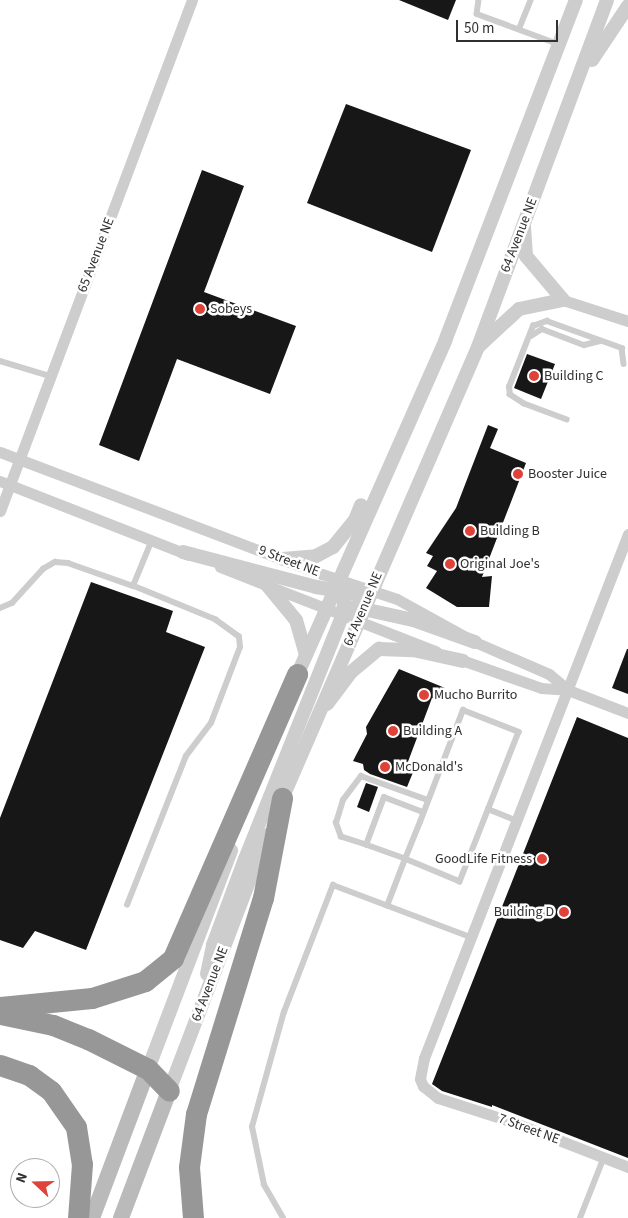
<!DOCTYPE html>
<style>
body{margin:0}
#map{position:relative;width:628px;height:1218px;overflow:hidden;background:#fff;font-family:"Source Sans 3",sans-serif}
div>[style]{position:absolute}
[style*='--x']{left:calc(var(--x)*1px);top:calc(var(--y)*1px);width:calc(var(--w)*1px);rotate:calc(var(--a)*1deg)}
.building>*{inset:0;background:#171717}
.service>*{height:5.5px;margin:-2.75px;padding:0 2.75px;transform-origin:2.75px;border-radius:2.75px;background:#cdcdcd}
.minor>*{height:11px;margin:-5.5px;padding:0 5.5px;transform-origin:5.5px;border-radius:5.5px;background:#cdcdcd}
.tertiary>*{height:14px;margin:-7px;padding:0 7px;transform-origin:7px;border-radius:7px;background:#cdcdcd}
.secondary>*{height:16px;margin:-8px;padding:0 8px;transform-origin:8px;border-radius:8px;background:#bababa}
.motorway>*{height:21px;margin:-10.5px;padding:0 10.5px;transform-origin:10.5px;border-radius:10.5px;background:#979797}
.dots>*{width:14px;height:14px;translate:-50% -50%;box-sizing:border-box;border:2px solid #fff;border-radius:50%}
span{translate:-50% -50%;white-space:nowrap;text-align:center;line-height:1.15;-webkit-text-stroke:5px #fff;paint-order:stroke}
.street-label{font-size:14px;color:#303030}
.poi-label{font-size:14px;color:#303030}
.left{translate:0 -50%;text-align:left}
.right{translate:-100% -50%;text-align:right}
.north{position:absolute;left:10px;top:1158px;width:50px;height:50px;box-sizing:border-box;background:#fff;border:1px solid #acacac;border-radius:50%;rotate:291deg;font-size:14px;font-weight:700;line-height:20px;text-align:center;color:#303030}
.north::after{content:'';display:block;margin:auto;width:18px;height:22px;background:#df4239;clip-path:polygon(50% 0,100% 100%,50% 72%,0 100%)}
.scale{position:absolute;left:456px;top:20px;width:102px;height:22px;box-sizing:border-box;border:2px solid #303030;border-top:0;padding-left:6px;font-size:15px;line-height:18px;white-space:nowrap;color:#303030;-webkit-text-stroke:4px #fff;paint-order:stroke}
</style>
<div id="map">
<div class="building">
<div style="clip-path:polygon(399px 0,456px 0,448px 20px)"></div>
<div style="clip-path:polygon(346px 104px,471px 150px,432px 252px,307px 203px)"></div>
<div style="clip-path:polygon(202px 170px,244px 186px,204px 292px,296px 326px,270px 394px,177px 359px,139px 461px,99px 445px)"></div>
<div style="clip-path:polygon(527px 354px,555px 364px,541px 399px,514px 388px)"></div>
<div style="clip-path:polygon(488px 425px,498px 429px,490px 448px,526px 463px,482px 577px,492px 576px,489px 607px,457px 607px,426px 588px,437px 571px,427px 566px,433px 556px,426px 553px,456px 508px)"></div>
<div style="clip-path:polygon(91px 582px,173px 611px,166px 632px,205px 647px,86px 950px,35px 931px,23px 948px,0 940px,0 818px)"></div>
<div style="clip-path:polygon(627px 649px,628px 649px,628px 694px,612px 688px)"></div>
<div style="clip-path:polygon(399px 669px,445px 688px,440px 700px,432px 698px,406px 767px,414px 770px,407px 787px,370px 774px,364px 770px,363px 764px,353px 761px,367px 734px,366px 727px)"></div>
<div style="clip-path:polygon(577px 717px,628px 738px,628px 1158px,492px 1105px,492px 1107px,442px 1091px,432px 1084px)"></div>
<div style="clip-path:polygon(366px 783px,378px 787px,369px 812px,357px 807px)"></div>
</div>
<div class="service">
<div style="--x:479;--y:0;--w:14;--a:98"></div>
<div style="--x:477;--y:14;--w:86;--a:20.3"></div>
<div style="--x:519;--y:29;--w:31;--a:-68"></div>
<div style="--x:531;--y:336;--w:13;--a:-32"></div>
<div style="--x:542;--y:329;--w:45;--a:20.9"></div>
<div style="--x:584;--y:345;--w:16;--a:-14"></div>
<div style="--x:0;--y:361;--w:52;--a:16.7"></div>
<div style="--x:567;--y:420;--w:46;--a:-159.6"></div>
<div style="--x:524;--y:404;--w:17;--a:-147"></div>
<div style="--x:510;--y:395;--w:8;--a:-97"></div>
<div style="--x:509;--y:387;--w:66;--a:-68.5"></div>
<div style="--x:533;--y:326;--w:15;--a:-20"></div>
<div style="--x:547;--y:321;--w:80;--a:19.8"></div>
<div style="--x:622;--y:348;--w:16;--a:83"></div>
<div style="--x:0;--y:608;--w:13;--a:-23"></div>
<div style="--x:12;--y:603;--w:46;--a:-47.6"></div>
<div style="--x:43;--y:569;--w:14;--a:-30"></div>
<div style="--x:55;--y:562;--w:13;--a:4"></div>
<div style="--x:68;--y:563;--w:69;--a:19.5"></div>
<div style="--x:488;--y:809;--w:31;--a:22"></div>
<div style="--x:366;--y:845;--w:26;--a:-162"></div>
<div style="--x:341;--y:837;--w:15;--a:-110"></div>
<div style="--x:336;--y:823;--w:24;--a:-73"></div>
<div style="--x:343;--y:800;--w:30;--a:-53"></div>
<div style="--x:361;--y:776;--w:71;--a:19.7"></div>
<div style="--x:127;--y:905;--w:160;--a:-68.4"></div>
<div style="--x:186;--y:756;--w:41;--a:-52.9"></div>
<div style="--x:211;--y:723;--w:81;--a:-69.1"></div>
<div style="--x:240;--y:647;--w:10;--a:-96"></div>
<div style="--x:239;--y:637;--w:29;--a:-144"></div>
<div style="--x:216;--y:620;--w:90;--a:-157.7"></div>
<div style="--x:133;--y:586;--w:50;--a:-67.6"></div>
<div style="--x:387;--y:906;--w:50;--a:-69"></div>
<div style="--x:405;--y:859;--w:40;--a:-68"></div>
<div style="--x:420;--y:822;--w:120;--a:-69"></div>
<div style="--x:463;--y:710;--w:60;--a:21.4"></div>
<div style="--x:519;--y:732;--w:161;--a:111.5"></div>
<div style="--x:460;--y:882;--w:60;--a:-157.3"></div>
<div style="--x:405;--y:859;--w:41;--a:-160.3"></div>
<div style="--x:366;--y:845;--w:51;--a:-69.4"></div>
<div style="--x:384;--y:797;--w:42;--a:21"></div>
<div style="--x:283;--y:1218;--w:38;--a:-120"></div>
<div style="--x:264;--y:1185;--w:59;--a:-101.7"></div>
<div style="--x:252;--y:1127;--w:119;--a:-74.5"></div>
<div style="--x:284;--y:1012;--w:136;--a:-68.9"></div>
<div style="--x:333;--y:885;--w:150;--a:20.7"></div>
<div style="--x:580;--y:1218;--w:66;--a:-68.5"></div>
</div>
<div class="minor">
<div style="--x:563;--y:300;--w:68;--a:17.9"></div>
<div style="--x:0;--y:452;--w:344;--a:20.8"></div>
<div style="--x:322;--y:574;--w:79;--a:18.4"></div>
<div style="--x:397;--y:599;--w:89;--a:28.9"></div>
<div style="--x:475;--y:642;--w:81;--a:23.4"></div>
<div style="--x:549;--y:674;--w:25;--a:40"></div>
<div style="--x:568;--y:690;--w:64;--a:21"></div>
<div style="--x:0;--y:481;--w:203;--a:21.4"></div>
<div style="--x:0;--y:511;--w:546;--a:-69.41"></div>
<div style="--x:628;--y:534;--w:562;--a:111.27"></div>
<div style="--x:424;--y:1058;--w:21;--a:101"></div>
<div style="--x:420;--y:1079;--w:8;--a:67"></div>
<div style="--x:423;--y:1086;--w:19;--a:39"></div>
<div style="--x:438;--y:1098;--w:72;--a:17.7"></div>
<div style="--x:507;--y:1120;--w:130;--a:21.2"></div>
<div style="--x:220;--y:567;--w:232;--a:21.3"></div>
<div style="--x:456;--y:658;--w:90;--a:19.4"></div>
<div style="--x:541;--y:688;--w:27;--a:4"></div>
</div>
<div class="tertiary">
<div style="--x:592;--y:60;--w:65;--a:-56.3"></div>
<div style="--x:524;--y:227;--w:29;--a:86"></div>
<div style="--x:526;--y:256;--w:57;--a:49.9"></div>
<div style="--x:480;--y:345;--w:53;--a:-42.7"></div>
<div style="--x:519;--y:309;--w:45;--a:-11.6"></div>
<div style="--x:183;--y:552;--w:138;--a:14.7"></div>
<div style="--x:316;--y:587;--w:43;--a:9.5"></div>
<div style="--x:358;--y:594;--w:14;--a:-21"></div>
<div style="--x:283;--y:559;--w:33;--a:-5"></div>
<div style="--x:316;--y:556;--w:19;--a:-28"></div>
<div style="--x:333;--y:547;--w:35;--a:-51"></div>
<div style="--x:355;--y:520;--w:16;--a:-68"></div>
<div style="--x:267;--y:585;--w:45;--a:50.4"></div>
<div style="--x:296;--y:620;--w:36;--a:74"></div>
<div style="--x:354;--y:607;--w:60;--a:12.4"></div>
<div style="--x:413;--y:620;--w:66;--a:19.5"></div>
<div style="--x:295;--y:680;--w:371;--a:-66.1"></div>
<div style="--x:445;--y:341;--w:365;--a:-69"></div>
<div style="--x:327;--y:704;--w:39;--a:-53"></div>
<div style="--x:350;--y:673;--w:38;--a:-40"></div>
<div style="--x:379;--y:649;--w:34;--a:2"></div>
<div style="--x:413;--y:650;--w:51;--a:12.4"></div>
<div style="--x:279;--y:806;--w:500;--a:-66.56"></div>
<div style="--x:478;--y:347;--w:370;--a:-69.6"></div>
<div style="--x:207;--y:974;--w:30;--a:-78"></div>
<div style="--x:213;--y:945;--w:92;--a:-69.6"></div>
<div style="--x:245;--y:859;--w:264;--a:-68.2"></div>
<div style="--x:343;--y:614;--w:22;--a:-85"></div>
<div style="--x:345;--y:592;--w:14;--a:-115"></div>
<div style="--x:148;--y:1069;--w:234;--a:-69.2"></div>
<div style="--x:169;--y:1091;--w:274;--a:-69.1"></div>
</div>
<div class="secondary">
<div style="--x:92;--y:1218;--w:159;--a:-69.4"></div>
<div style="--x:121;--y:1218;--w:136;--a:-69.3"></div>
</div>
<div class="motorway">
<div style="--x:0;--y:1007;--w:92;--a:-5.6"></div>
<div style="--x:92;--y:998;--w:56;--a:-17.8"></div>
<div style="--x:145;--y:981;--w:36;--a:-39"></div>
<div style="--x:173;--y:958;--w:310;--a:-66.4"></div>
<div style="--x:0;--y:1014;--w:54;--a:11.7"></div>
<div style="--x:53;--y:1025;--w:38;--a:22"></div>
<div style="--x:88;--y:1039;--w:67;--a:26.6"></div>
<div style="--x:148;--y:1069;--w:30;--a:46"></div>
<div style="--x:0;--y:1065;--w:31;--a:19"></div>
<div style="--x:29;--y:1075;--w:27;--a:36"></div>
<div style="--x:51;--y:1091;--w:44;--a:55.2"></div>
<div style="--x:76;--y:1127;--w:37;--a:81"></div>
<div style="--x:82;--y:1164;--w:54;--a:94.2"></div>
<div style="--x:193;--y:1218;--w:51;--a:-94.5"></div>
<div style="--x:189;--y:1167;--w:53;--a:-82.5"></div>
<div style="--x:196;--y:1114;--w:226;--a:-72.8"></div>
<div style="--x:263;--y:898;--w:102;--a:-79.2"></div>
</div>
<div class="dots">
<div style="left:200px;top:309px;background:#df4239"></div>
<div style="left:534px;top:376px;background:#df4239"></div>
<div style="left:518px;top:474px;background:#df4239"></div>
<div style="left:470px;top:531px;background:#df4239"></div>
<div style="left:450px;top:564px;background:#df4239"></div>
<div style="left:424px;top:695px;background:#df4239"></div>
<div style="left:393px;top:731px;background:#df4239"></div>
<div style="left:385px;top:767px;background:#df4239"></div>
<div style="left:542px;top:859px;background:#df4239"></div>
<div style="left:564px;top:912px;background:#df4239"></div>
</div>
<div class="street-label">
<span style="left:519px;top:235px;rotate:-69deg">64 Avenue NE</span>
<span style="left:96px;top:255px;rotate:-69deg">65 Avenue NE</span>
<span style="left:289px;top:561px;rotate:21deg">9 Street NE</span>
<span style="left:363px;top:609px;rotate:-67deg">64 Avenue NE</span>
<span style="left:210px;top:984px;rotate:-69deg">64 Avenue NE</span>
<span style="left:529px;top:1129px;rotate:20deg">7 Street NE</span>
</div>
<div class="poi-label">
<span class="left" style="left:210px;top:309px">Sobeys</span>
<span class="left" style="left:544px;top:376px">Building C</span>
<span class="left" style="left:528px;top:474px">Booster Juice</span>
<span class="left" style="left:480px;top:531px">Building B</span>
<span class="left" style="left:460px;top:564px">Original Joe's</span>
<span class="left" style="left:434px;top:695px">Mucho Burrito</span>
<span class="left" style="left:403px;top:731px">Building A</span>
<span class="left" style="left:395px;top:767px">McDonald's</span>
<span class="right" style="left:532px;top:859px">GoodLife Fitness</span>
<span class="right" style="left:554px;top:912px">Building D</span>
</div>
<div class="north">N</div>
<div class="scale">50 m</div>
</div>
